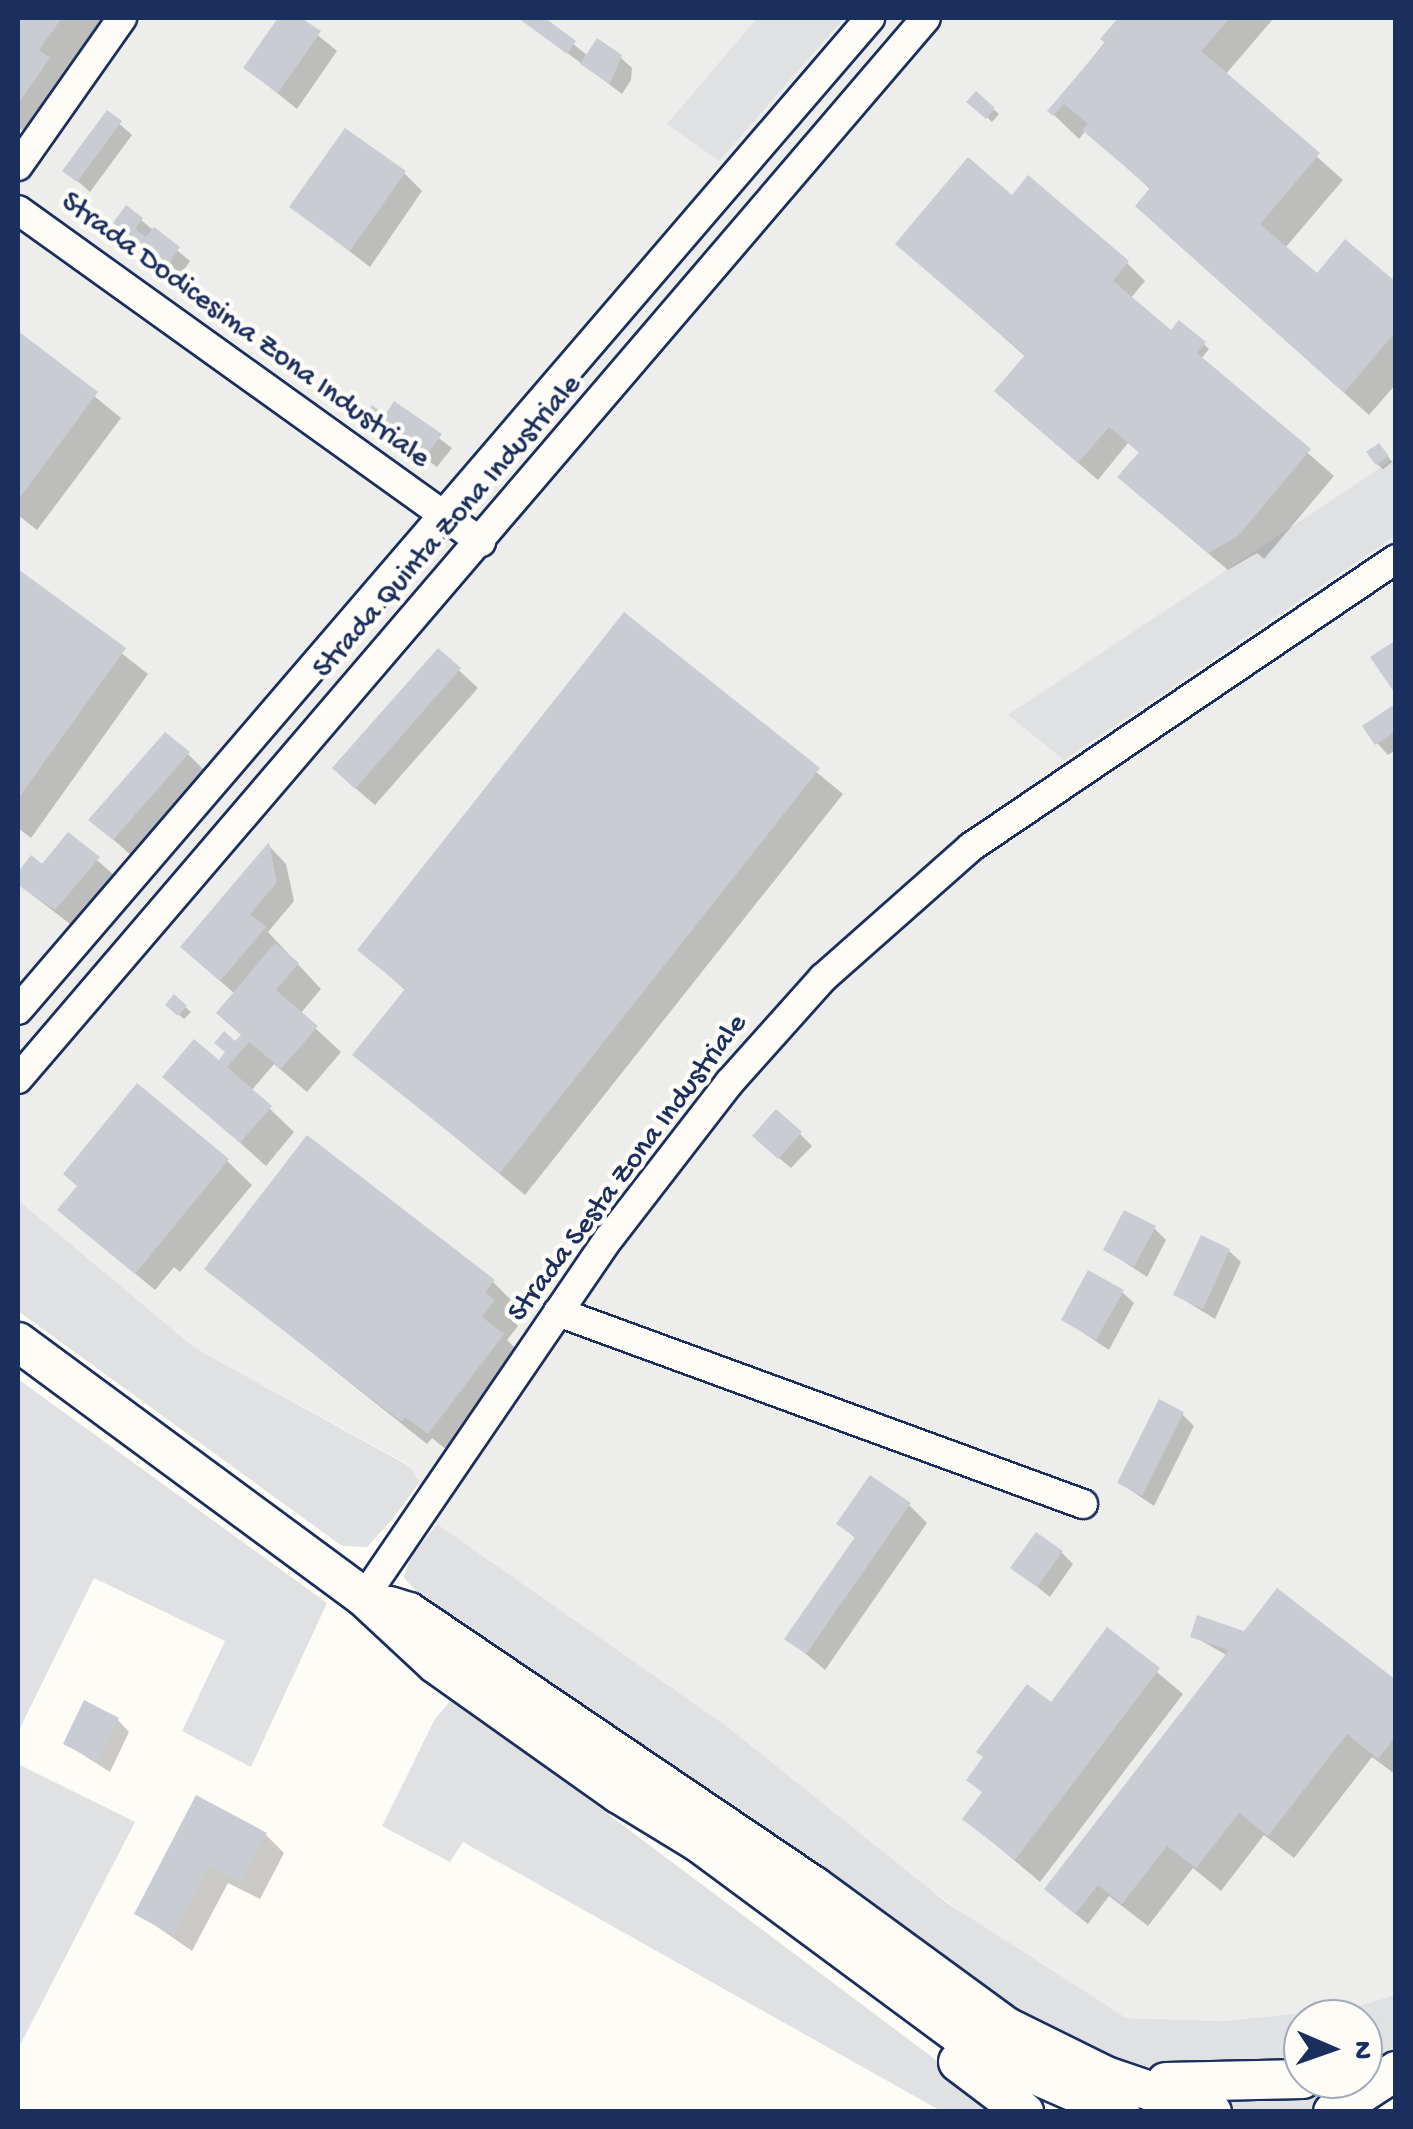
<!DOCTYPE html>
<style>
body{margin:0}
#map{position:relative;width:1413px;height:2129px;overflow:hidden;background:#fdfcf7;font-family:"Gochi Hand",sans-serif}
div>[style]{position:absolute}
[style*='--x']{left:calc(var(--x)*1px);top:calc(var(--y)*1px);width:calc(var(--w)*1px);rotate:calc(var(--a)*1deg)}
.built>*{inset:0;background:#edeeec}
.green>*{inset:0;background:#e0e1e3}
.shadow>*{inset:0;background:#0003}
.building>*{inset:0;background:#c9ccd3}
.roads{filter:drop-shadow(2px 0 #1b2f5e) drop-shadow(-2px 0 #1b2f5e) drop-shadow(0 2px #1b2f5e) drop-shadow(0 -2px #1b2f5e)}
.street>*{height:28px;margin:-14px;padding:0 14px;transform-origin:14px;border-radius:14px;background:#fdfcf7}
.secondary>*{height:38px;margin:-19px;padding:0 19px;transform-origin:19px;border-radius:19px;background:#fdfcf7}
span{translate:-50% -50%;white-space:nowrap;text-align:center;line-height:1.15;-webkit-text-stroke:9px #fdfcf7;paint-order:stroke}
.street-label{font-size:30px;color:#1b2f5e}
.frame{position:absolute;inset:0;border:20px solid #1b2f5e;pointer-events:none}
.north{position:absolute;left:1283px;top:1999px;width:100px;height:100px;box-sizing:border-box;background:#fdfcf7;border:2px solid #a3aaba;border-radius:50%;rotate:92deg;font-size:28px;font-weight:700;line-height:40px;text-align:center;color:#1b2f5e}
.north::after{content:'';display:block;margin:auto;width:35px;height:45px;background:#1b2f5e;clip-path:polygon(50% 0,100% 100%,50% 72%,0 100%)}
</style>
<div id="map">
<div class="built">
<div style="clip-path:polygon(18px 18px,1395px 18px,1395px 1995px,1352px 2008px,1223px 2021px,1126px 2018px,1030px 1962px,870px 1846px,725px 1725px,437px 1524px,411px 1466px,195px 1348px,18px 1200px)"></div>
</div>
<div class="green">
<div style="clip-path:polygon(757px 18px,844px 18px,719px 161px,667px 124px)"></div>
<div style="clip-path:polygon(1395px 458px,1395px 536px,1064px 760px,1008px 715px)"></div>
<div style="clip-path:polygon(18px 1200px,195px 1348px,411px 1467px,419px 1483px,391px 1521px,367px 1547px,342px 1546px,18px 1311px)"></div>
<div style="clip-path:polygon(18px 1379px,327px 1603px,251px 1767px,182px 1731px,225px 1641px,94px 1578px,18px 1732px)"></div>
<div style="clip-path:polygon(437px 1524px,725px 1725px,947px 1903px,1126px 2018px,1223px 2021px,1352px 2008px,1395px 1995px,1395px 2053px,1363px 2060px,1363px 2019px,1303px 2019px,1303px 2070px,1182px 2076px,1066px 2044px,442px 1618px,404px 1578px,410px 1558px)"></div>
<div style="clip-path:polygon(453px 1698px,1004px 2111px,941px 2111px,463px 1842px,450px 1862px,382px 1826px,435px 1719px)"></div>
<div style="clip-path:polygon(18px 1764px,135px 1822px,18px 2049px)"></div>
<div style="clip-path:polygon(1358px 2079px,1322px 2111px,1229px 2111px,1187px 2091px,1271px 2090px)"></div>
</div>
<div class="shadow">
<div style="clip-path:polygon(18px 18px,120px 18px,108px 34px,97px 26px,63px 74px,73px 84px,34px 139px,18px 127px)"></div>
<div style="clip-path:polygon(281px 18px,297px 18px,337px 51px,297px 109px,246px 68px)"></div>
<div style="clip-path:polygon(521px 18px,541px 18px,588px 56px,620px 57px,632px 68px,631px 80px,622px 94px)"></div>
<div style="clip-path:polygon(1124px 18px,1274px 18px,1225px 75px,1343px 180px,1285px 248px,1318px 276px,1396px 285px,1396px 384px,1369px 415px,1162px 230px,1151px 190px,1086px 130px,1079px 139px,1050px 111px)"></div>
<div style="clip-path:polygon(976px 94px,999px 114px,992px 122px,970px 101px)"></div>
<div style="clip-path:polygon(107px 113px,132px 135px,90px 192px,65px 170px)"></div>
<div style="clip-path:polygon(404px 173px,422px 191px,370px 267px,292px 207px)"></div>
<div style="clip-path:polygon(1021px 205px,1127px 263px,1145px 281px,1130px 299px,1171px 334px,1204px 344px,1209px 349px,1201px 359px,1334px 476px,1264px 559px,1257px 553px,1228px 570px,1139px 495px,1141px 454px,1128px 443px,1098px 480px,1015px 409px,997px 391px,1026px 357px,898px 244px)"></div>
<div style="clip-path:polygon(141px 220px,190px 261px,181px 274px,116px 223px)"></div>
<div style="clip-path:polygon(18px 334px,121px 418px,37px 530px,18px 515px)"></div>
<div style="clip-path:polygon(395px 405px,452px 448px,437px 467px,368px 416px,386px 418px)"></div>
<div style="clip-path:polygon(1384px 451px,1392px 462px,1383px 469px,1377px 464px)"></div>
<div style="clip-path:polygon(18px 572px,148px 674px,31px 838px,18px 828px)"></div>
<div style="clip-path:polygon(625px 615px,843px 794px,525px 1195px,356px 1055px,406px 991px,360px 949px)"></div>
<div style="clip-path:polygon(438px 651px,478px 688px,375px 805px,353px 786px)"></div>
<div style="clip-path:polygon(1396px 706px,1396px 750px,1388px 755px,1377px 743px)"></div>
<div style="clip-path:polygon(188px 754px,206px 772px,132px 856px,91px 820px)"></div>
<div style="clip-path:polygon(69px 835px,116px 877px,74px 927px,18px 884px,32px 859px,42px 867px)"></div>
<div style="clip-path:polygon(269px 846px,286px 864px,294px 901px,268px 932px,321px 989px,300px 1014px,341px 1052px,307px 1092px,274px 1064px,251px 1091px,294px 1132px,266px 1166px,165px 1076px,219px 1064px,243px 1036px,235px 994px,202px 965px)"></div>
<div style="clip-path:polygon(175px 998px,191px 1012px,184px 1019px,168px 1005px)"></div>
<div style="clip-path:polygon(800px 1134px,812px 1146px,791px 1168px,767px 1148px)"></div>
<div style="clip-path:polygon(227px 1161px,252px 1185px,180px 1272px,174px 1267px,155px 1290px,79px 1227px)"></div>
<div style="clip-path:polygon(1154px 1228px,1166px 1240px,1147px 1277px,1106px 1250px)"></div>
<div style="clip-path:polygon(1229px 1251px,1241px 1262px,1215px 1319px,1176px 1295px)"></div>
<div style="clip-path:polygon(207px 1269px,493px 1282px,517px 1306px,509px 1317px,518px 1326px,507px 1340px,521px 1354px,447px 1450px,432px 1438px,427px 1444px)"></div>
<div style="clip-path:polygon(1122px 1292px,1134px 1303px,1109px 1350px,1064px 1320px)"></div>
<div style="clip-path:polygon(1182px 1414px,1194px 1426px,1154px 1506px,1120px 1483px)"></div>
<div style="clip-path:polygon(909px 1505px,927px 1523px,825px 1670px,787px 1638px,856px 1539px,840px 1523px)"></div>
<div style="clip-path:polygon(1061px 1552px,1073px 1564px,1050px 1597px,1014px 1568px)"></div>
<div style="clip-path:polygon(1108px 1631px,1183px 1694px,1040px 1882px,965px 1819px)"></div>
<div style="clip-path:polygon(1193px 1636px,1396px 1683px,1396px 1775px,1372px 1757px,1294px 1858px,1264px 1835px,1221px 1891px,1193px 1868px,1148px 1926px,1109px 1896px,1088px 1924px,1059px 1901px,1228px 1656px)"></div>
<div style="clip-path:polygon(118px 1720px,129px 1732px,110px 1772px,66px 1744px)"></div>
<div style="clip-path:polygon(197px 1799px,266px 1835px,284px 1853px,260px 1899px,228px 1883px,192px 1951px,137px 1913px)"></div>
</div>
<div class="building">
<div style="clip-path:polygon(18px 18px,62px 18px,39px 50px,50px 58px,18px 104px)"></div>
<div style="clip-path:polygon(278px 18px,301px 18px,321px 31px,278px 93px,243px 68px)"></div>
<div style="clip-path:polygon(518px 18px,545px 18px,576px 41px,567px 54px)"></div>
<div style="clip-path:polygon(1118px 18px,1230px 18px,1201px 51px,1320px 153px,1260px 224px,1317px 273px,1345px 239px,1396px 282px,1396px 331px,1344px 393px,1135px 206px,1150px 188px,1082px 130px,1088px 124px,1064px 104px,1053px 116px,1047px 111px,1105px 43px,1100px 39px)"></div>
<div style="clip-path:polygon(597px 38px,622px 55px,610px 84px,580px 64px)"></div>
<div style="clip-path:polygon(976px 91px,995px 108px,986px 119px,966px 102px)"></div>
<div style="clip-path:polygon(107px 110px,122px 121px,77px 182px,62px 171px)"></div>
<div style="clip-path:polygon(345px 128px,406px 171px,350px 251px,289px 207px)"></div>
<div style="clip-path:polygon(968px 157px,1012px 195px,1028px 175px,1129px 261px,1113px 281px,1171px 330px,1179px 320px,1206px 342px,1197px 353px,1311px 449px,1238px 536px,1208px 553px,1117px 477px,1139px 452px,1109px 427px,1078px 463px,994px 391px,1025px 355px,895px 244px)"></div>
<div style="clip-path:polygon(126px 205px,143px 218px,135px 229px,146px 237px,154px 227px,180px 247px,168px 264px,113px 223px)"></div>
<div style="clip-path:polygon(18px 331px,98px 392px,18px 500px)"></div>
<div style="clip-path:polygon(394px 401px,442px 434px,425px 457px,364px 417px,372px 405px,385px 415px)"></div>
<div style="clip-path:polygon(1379px 443px,1389px 456px,1376px 465px,1366px 452px)"></div>
<div style="clip-path:polygon(18px 569px,126px 648px,18px 799px)"></div>
<div style="clip-path:polygon(624px 612px,820px 768px,500px 1173px,352px 1055px,405px 989px,357px 950px)"></div>
<div style="clip-path:polygon(1396px 640px,1396px 695px,1370px 657px)"></div>
<div style="clip-path:polygon(438px 648px,461px 668px,355px 789px,332px 768px)"></div>
<div style="clip-path:polygon(1396px 703px,1396px 731px,1375px 745px,1362px 726px)"></div>
<div style="clip-path:polygon(165px 732px,190px 752px,113px 840px,88px 820px)"></div>
<div style="clip-path:polygon(68px 832px,100px 857px,55px 910px,18px 885px,18px 872px,31px 855px,42px 864px)"></div>
<div style="clip-path:polygon(269px 842px,277px 882px,250px 914px,266px 927px,220px 981px,180px 947px)"></div>
<div style="clip-path:polygon(275px 943px,299px 963px,276px 990px,318px 1026px,281px 1069px,249px 1042px,227px 1067px,272px 1106px,240px 1143px,162px 1077px,194px 1039px,219px 1060px,225px 1052px,214px 1043px,224px 1031px,235px 1041px,241px 1035px,216px 1013px)"></div>
<div style="clip-path:polygon(174px 994px,187px 1006px,178px 1016px,165px 1005px)"></div>
<div style="clip-path:polygon(137px 1083px,229px 1159px,135px 1274px,57px 1210px,77px 1186px,63px 1174px)"></div>
<div style="clip-path:polygon(776px 1109px,802px 1132px,778px 1159px,752px 1136px)"></div>
<div style="clip-path:polygon(307px 1135px,495px 1280px,485px 1292px,495px 1300px,482px 1317px,504px 1334px,428px 1434px,405px 1417px,402px 1422px,204px 1269px)"></div>
<div style="clip-path:polygon(1124px 1210px,1156px 1226px,1134px 1267px,1103px 1250px)"></div>
<div style="clip-path:polygon(1201px 1235px,1230px 1249px,1203px 1309px,1173px 1295px)"></div>
<div style="clip-path:polygon(1088px 1270px,1124px 1290px,1096px 1340px,1061px 1320px)"></div>
<div style="clip-path:polygon(1159px 1399px,1184px 1412px,1142px 1496px,1117px 1483px)"></div>
<div style="clip-path:polygon(870px 1475px,911px 1503px,806px 1654px,784px 1639px,855px 1537px,836px 1524px)"></div>
<div style="clip-path:polygon(1036px 1532px,1063px 1551px,1037px 1587px,1010px 1568px)"></div>
<div style="clip-path:polygon(1277px 1588px,1396px 1680px,1396px 1736px,1378px 1759px,1347px 1734px,1268px 1836px,1239px 1813px,1196px 1868px,1167px 1846px,1122px 1904px,1098px 1885px,1075px 1914px,1044px 1889px,1229px 1650px,1190px 1637px,1197px 1615px,1244px 1631px)"></div>
<div style="clip-path:polygon(1107px 1627px,1160px 1668px,1015px 1860px,962px 1819px,982px 1792px,966px 1780px,983px 1757px,976px 1752px,1027px 1684px,1051px 1702px)"></div>
<div style="clip-path:polygon(84px 1700px,119px 1718px,98px 1762px,63px 1744px)"></div>
<div style="clip-path:polygon(196px 1795px,267px 1833px,241px 1883px,209px 1867px,173px 1935px,134px 1914px)"></div>
</div>
<div class="roads">
<div class="street">
<div style="--x:18;--y:166;--w:181;--a:-54.9"></div>
<div style="--x:18;--y:210;--w:570;--a:35.64"></div>
<div style="--x:18;--y:1010;--w:1308;--a:-49.34"></div>
<div style="--x:18;--y:1079;--w:1396;--a:-49.44"></div>
<div style="--x:558;--y:1312;--w:559;--a:20.09"></div>
<div style="--x:364;--y:1597;--w:436;--a:-55.7"></div>
<div style="--x:610;--y:1237;--w:196;--a:-52.3"></div>
<div style="--x:730;--y:1082;--w:140;--a:-48.2"></div>
<div style="--x:823;--y:978;--w:198;--a:-41.5"></div>
<div style="--x:971;--y:847;--w:513;--a:-34.12"></div>
</div>
<div class="secondary">
<div style="--x:18;--y:1342;--w:430;--a:36.4"></div>
<div style="--x:364;--y:1597;--w:98;--a:42.9"></div>
<div style="--x:436;--y:1664;--w:224;--a:35.4"></div>
<div style="--x:619;--y:1794;--w:92;--a:31.3"></div>
<div style="--x:698;--y:1842;--w:351;--a:36.5"></div>
<div style="--x:980;--y:2051;--w:153;--a:23.5"></div>
<div style="--x:390;--y:1606;--w:20;--a:18"></div>
<div style="--x:409;--y:1612;--w:489;--a:34.1"></div>
<div style="--x:814;--y:1886;--w:239;--a:36.2"></div>
<div style="--x:1007;--y:2027;--w:110;--a:26.3"></div>
<div style="--x:1106;--y:2076;--w:112;--a:18.8"></div>
<div style="--x:958;--y:2062;--w:83;--a:37.1"></div>
<div style="--x:1166;--y:2082;--w:137;--a:-1.3"></div>
<div style="--x:1333;--y:2112;--w:75;--a:-33.1"></div>
</div>
</div>
<div class="street-label">
<span style="left:244px;top:332px;rotate:36deg">Strada Dodicesima Zona Industriale</span>
<span style="left:449px;top:528px;rotate:-49deg">Strada Quinta Zona Industriale</span>
<span style="left:629px;top:1169px;rotate:-53deg">Strada Sesta Zona Industriale</span>
</div>
<div class="frame"></div>
<div class="north">N</div>
</div>
